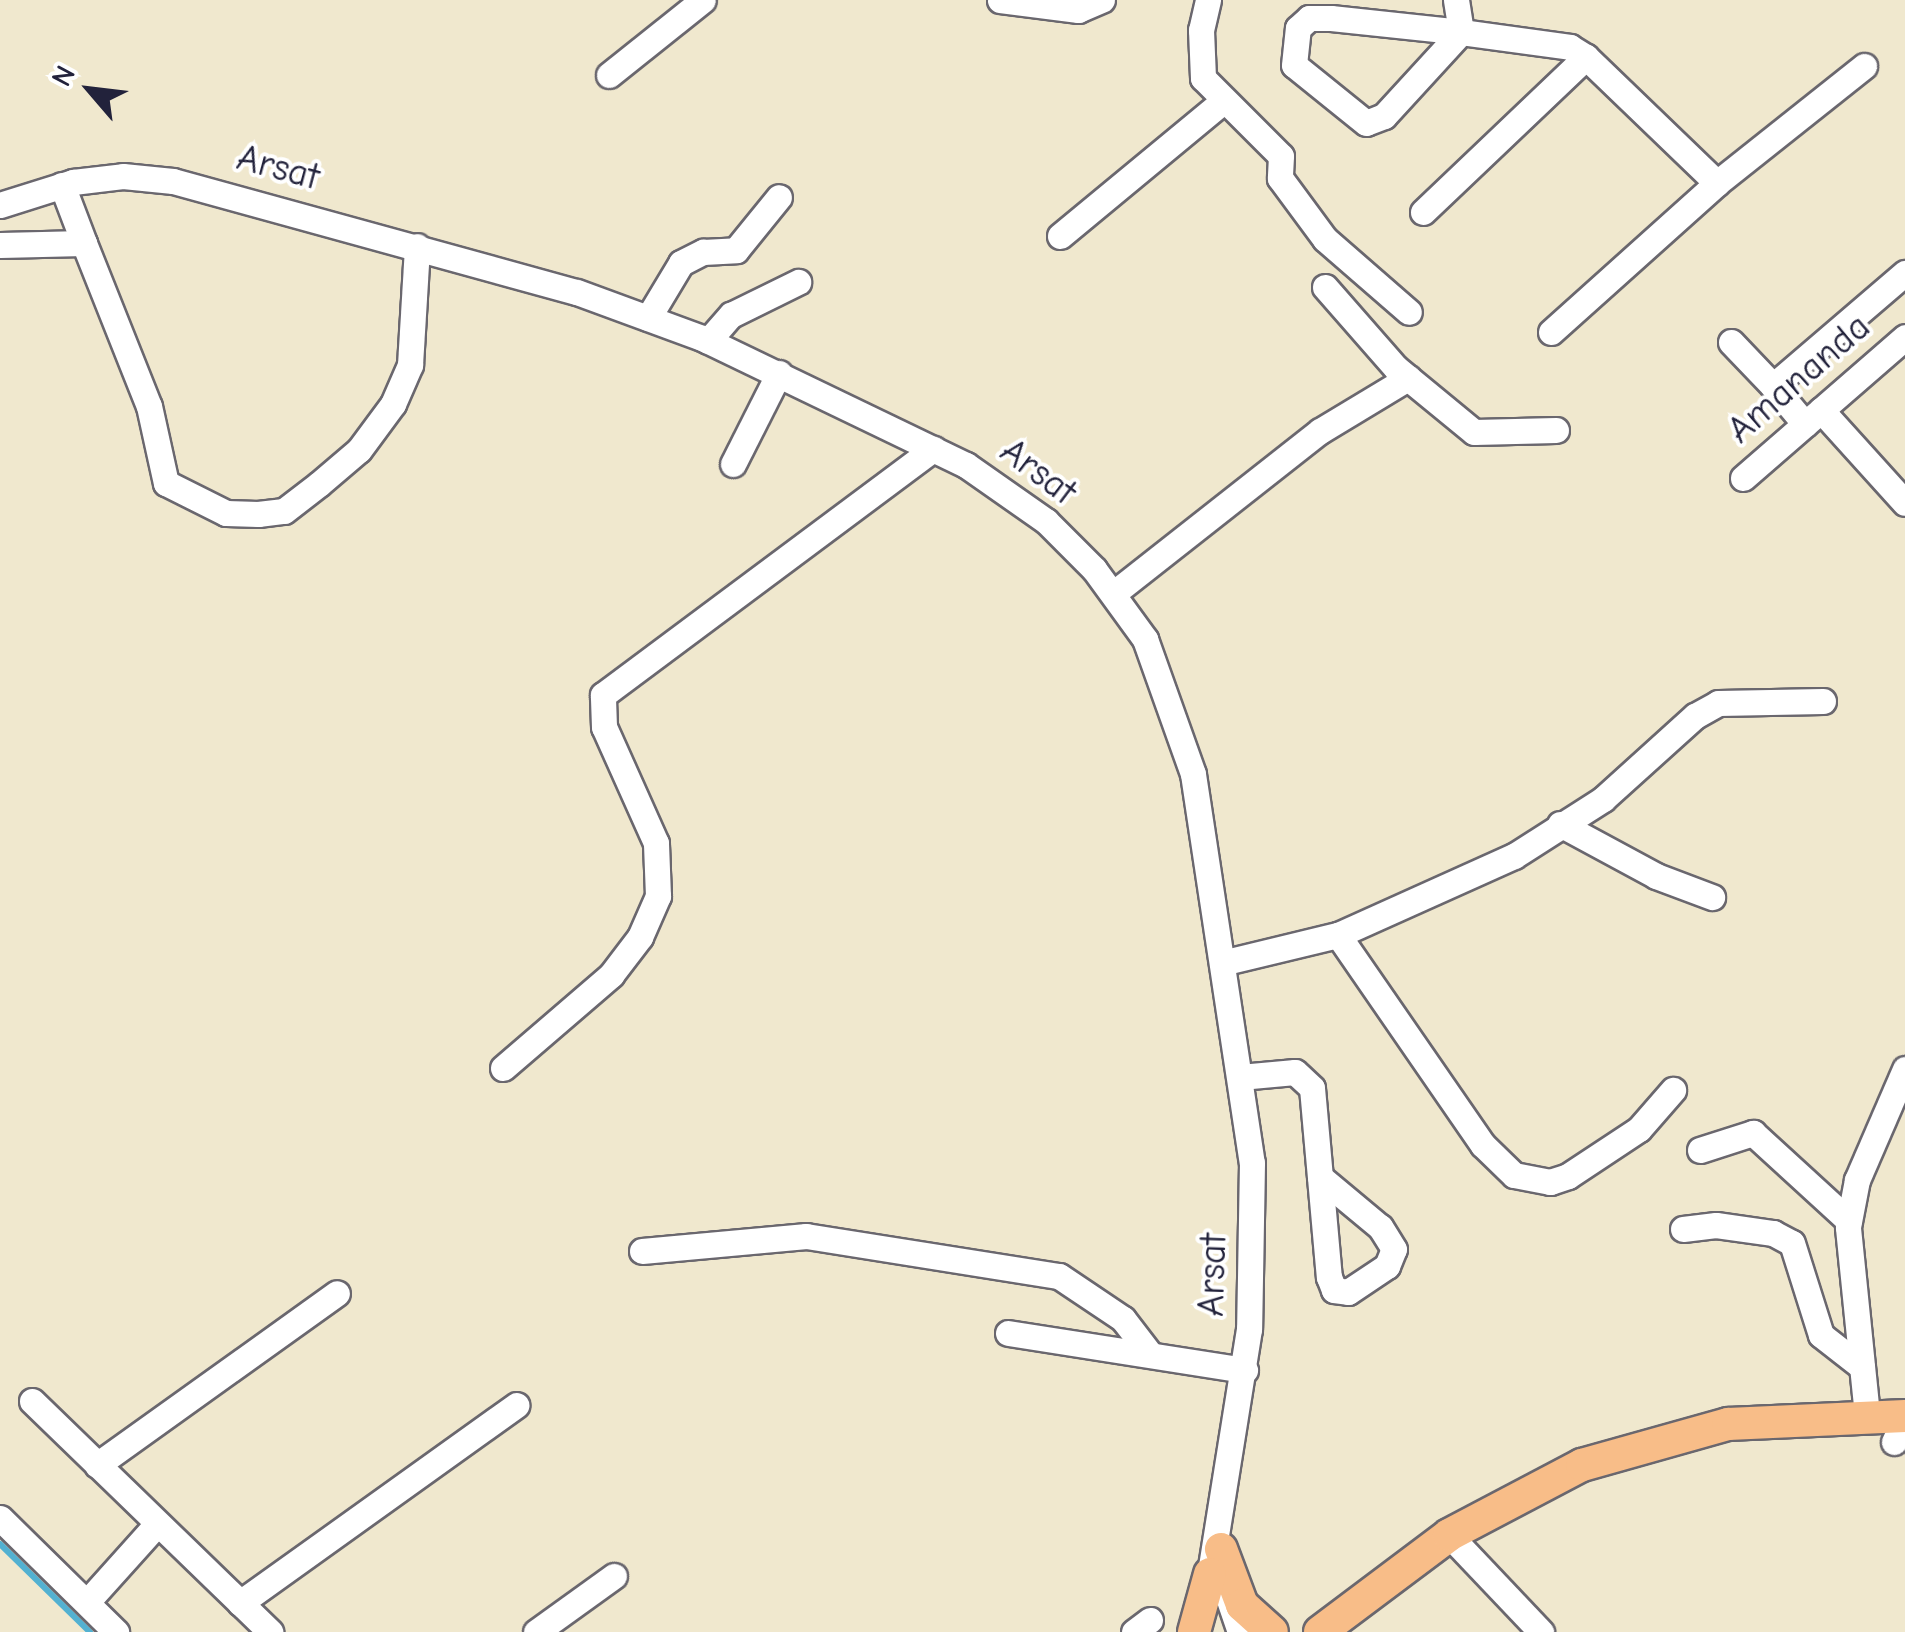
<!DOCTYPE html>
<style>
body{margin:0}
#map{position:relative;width:1905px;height:1632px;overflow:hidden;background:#f0e8ce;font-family:"Comic Neue",sans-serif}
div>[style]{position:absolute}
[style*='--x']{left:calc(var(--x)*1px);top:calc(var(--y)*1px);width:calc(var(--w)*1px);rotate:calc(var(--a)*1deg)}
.stream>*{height:6px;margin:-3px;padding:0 3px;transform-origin:3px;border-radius:3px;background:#53b1d1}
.roads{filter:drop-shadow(2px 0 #6a676e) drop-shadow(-2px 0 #6a676e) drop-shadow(0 2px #6a676e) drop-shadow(0 -2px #6a676e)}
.minor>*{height:25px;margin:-12.5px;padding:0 12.5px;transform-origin:12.5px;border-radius:12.5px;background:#fff}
.major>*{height:32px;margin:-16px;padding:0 16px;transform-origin:16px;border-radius:16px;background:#f8bd88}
span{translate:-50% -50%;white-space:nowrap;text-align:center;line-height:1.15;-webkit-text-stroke:8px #fff;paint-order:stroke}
.street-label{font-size:38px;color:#22223b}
.north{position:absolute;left:40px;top:40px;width:100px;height:100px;-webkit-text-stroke:8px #fff;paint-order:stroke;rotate:298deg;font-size:28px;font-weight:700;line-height:40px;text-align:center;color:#22223b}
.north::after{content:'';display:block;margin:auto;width:35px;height:45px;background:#22223b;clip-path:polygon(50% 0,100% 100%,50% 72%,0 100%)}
</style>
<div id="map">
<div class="stream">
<div style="--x:0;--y:1544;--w:126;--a:44.4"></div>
</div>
<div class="roads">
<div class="minor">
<div style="--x:1000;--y:0;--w:79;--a:7.3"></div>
<div style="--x:1078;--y:10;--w:26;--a:-23"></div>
<div style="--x:1208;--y:0;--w:31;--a:103"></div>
<div style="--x:1201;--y:30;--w:48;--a:87.6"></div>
<div style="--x:1203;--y:78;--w:110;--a:45"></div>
<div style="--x:1281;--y:156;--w:22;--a:93"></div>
<div style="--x:1280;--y:178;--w:76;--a:53.6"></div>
<div style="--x:1325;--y:239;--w:111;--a:41"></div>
<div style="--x:1456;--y:0;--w:32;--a:81"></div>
<div style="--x:1461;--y:32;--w:110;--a:7.8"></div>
<div style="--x:1570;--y:47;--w:19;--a:32"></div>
<div style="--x:1586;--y:57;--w:182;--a:43.9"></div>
<div style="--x:1309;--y:18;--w:22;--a:0"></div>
<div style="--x:1331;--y:18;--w:131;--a:6.1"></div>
<div style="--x:1461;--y:32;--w:114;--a:132.5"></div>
<div style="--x:1384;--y:116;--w:19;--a:159"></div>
<div style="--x:1366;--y:123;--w:92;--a:-141.1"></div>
<div style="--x:1294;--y:65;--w:37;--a:-84"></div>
<div style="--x:1298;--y:28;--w:15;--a:-42"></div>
<div style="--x:609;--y:75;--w:120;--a:-38.6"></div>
<div style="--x:62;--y:185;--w:62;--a:69.2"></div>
<div style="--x:0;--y:205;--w:77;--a:-17.5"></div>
<div style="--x:73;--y:182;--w:50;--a:-6.8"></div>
<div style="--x:123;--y:176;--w:50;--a:5.7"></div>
<div style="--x:173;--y:181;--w:419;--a:15.4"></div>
<div style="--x:577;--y:292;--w:133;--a:20.2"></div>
<div style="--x:702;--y:338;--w:293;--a:25.7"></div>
<div style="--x:966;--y:465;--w:98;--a:35"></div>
<div style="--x:1046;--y:521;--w:68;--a:45"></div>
<div style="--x:1094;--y:569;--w:87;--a:53.9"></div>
<div style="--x:1145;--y:639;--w:143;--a:70.4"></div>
<div style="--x:1193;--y:774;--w:393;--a:81.4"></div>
<div style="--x:1252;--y:1163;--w:166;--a:91"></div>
<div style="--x:1249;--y:1329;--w:241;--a:99.1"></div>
<div style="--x:1423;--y:212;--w:225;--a:-43.6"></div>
<div style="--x:1060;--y:236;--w:210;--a:-39.6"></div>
<div style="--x:0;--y:245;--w:84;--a:-1.4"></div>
<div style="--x:84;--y:243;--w:175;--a:68.3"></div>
<div style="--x:149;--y:406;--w:79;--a:77.6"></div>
<div style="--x:166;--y:483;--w:67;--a:26.6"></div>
<div style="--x:226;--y:513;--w:32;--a:2"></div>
<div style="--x:258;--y:514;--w:26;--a:-7"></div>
<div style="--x:284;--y:511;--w:44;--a:-37.6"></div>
<div style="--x:319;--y:484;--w:52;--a:-40.4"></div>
<div style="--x:359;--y:450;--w:57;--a:-53.5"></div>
<div style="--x:393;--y:404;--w:43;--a:-66.4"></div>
<div style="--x:410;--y:365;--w:119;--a:-86.6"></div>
<div style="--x:1325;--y:287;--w:108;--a:48.8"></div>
<div style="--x:1396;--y:368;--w:101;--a:39.4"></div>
<div style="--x:1474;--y:432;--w:82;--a:-1.4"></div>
<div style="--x:648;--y:318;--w:64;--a:-59"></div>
<div style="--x:681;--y:263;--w:25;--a:-27"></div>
<div style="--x:703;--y:252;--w:33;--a:-3"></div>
<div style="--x:736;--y:250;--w:68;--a:-50.9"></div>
<div style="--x:1551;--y:332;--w:223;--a:-41.9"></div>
<div style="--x:1717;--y:183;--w:188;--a:-38.5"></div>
<div style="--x:708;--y:341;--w:35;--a:-49"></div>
<div style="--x:731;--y:315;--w:75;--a:-26.2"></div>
<div style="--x:1731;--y:342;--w:61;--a:46.3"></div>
<div style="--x:1773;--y:386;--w:174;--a:-40.6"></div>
<div style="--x:1773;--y:386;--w:50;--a:49.9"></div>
<div style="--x:1821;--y:410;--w:125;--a:47.9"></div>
<div style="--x:733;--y:464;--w:102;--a:-63.2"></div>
<div style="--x:1743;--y:478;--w:215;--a:-41"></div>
<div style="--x:1114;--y:593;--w:262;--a:-38.2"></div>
<div style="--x:1320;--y:431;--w:103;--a:-31.1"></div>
<div style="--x:1560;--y:824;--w:109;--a:28.4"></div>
<div style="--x:1656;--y:876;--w:60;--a:20.6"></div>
<div style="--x:1338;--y:935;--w:255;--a:55.4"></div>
<div style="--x:1483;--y:1145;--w:43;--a:44.1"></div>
<div style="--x:1514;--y:1175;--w:37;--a:11"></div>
<div style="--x:1550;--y:1182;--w:19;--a:-18"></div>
<div style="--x:1568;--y:1176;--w:85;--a:-33.5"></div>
<div style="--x:1639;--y:1129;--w:52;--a:-48.9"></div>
<div style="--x:1226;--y:962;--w:115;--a:-13.6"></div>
<div style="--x:1338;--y:935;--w:193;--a:-24.2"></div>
<div style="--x:1514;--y:856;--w:106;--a:-32.6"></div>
<div style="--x:1603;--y:799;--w:124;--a:-42.1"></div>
<div style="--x:1695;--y:716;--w:26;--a:-29"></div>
<div style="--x:1718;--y:703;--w:105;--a:-1.1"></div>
<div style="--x:503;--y:1068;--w:143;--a:-40.7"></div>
<div style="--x:611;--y:975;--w:48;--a:-52.7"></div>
<div style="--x:640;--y:937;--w:45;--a:-66.3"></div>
<div style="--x:658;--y:896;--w:53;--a:-92.2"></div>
<div style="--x:656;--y:843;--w:127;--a:-114.1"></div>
<div style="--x:604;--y:727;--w:32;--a:-92"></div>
<div style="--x:603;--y:695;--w:412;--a:-36.7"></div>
<div style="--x:1240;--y:1077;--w:55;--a:-5.2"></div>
<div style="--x:1295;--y:1072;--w:23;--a:43"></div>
<div style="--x:1312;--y:1088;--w:190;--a:84.9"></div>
<div style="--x:1329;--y:1277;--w:14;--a:69"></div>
<div style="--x:1334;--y:1290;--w:14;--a:8"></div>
<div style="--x:1348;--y:1292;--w:47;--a:-33.7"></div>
<div style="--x:1387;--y:1266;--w:18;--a:-68"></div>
<div style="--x:1394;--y:1249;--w:26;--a:-122"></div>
<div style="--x:1380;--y:1227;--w:78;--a:-140.2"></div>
<div style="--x:1700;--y:1150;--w:56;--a:-17.8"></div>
<div style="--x:1753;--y:1133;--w:130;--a:42.5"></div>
<div style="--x:1683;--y:1229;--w:33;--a:-7"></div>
<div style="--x:1716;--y:1225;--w:58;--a:8"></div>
<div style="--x:1773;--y:1233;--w:21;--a:28"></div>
<div style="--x:1792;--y:1243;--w:96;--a:72.5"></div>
<div style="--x:1821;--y:1335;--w:52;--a:38"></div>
<div style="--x:642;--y:1251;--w:165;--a:-5.2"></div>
<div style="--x:806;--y:1236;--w:256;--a:9"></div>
<div style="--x:1059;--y:1276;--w:77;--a:33.9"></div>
<div style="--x:1123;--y:1319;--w:44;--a:52.4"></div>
<div style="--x:1008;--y:1333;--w:240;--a:8.9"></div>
<div style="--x:32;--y:1401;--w:332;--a:44.1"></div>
<div style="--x:1867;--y:1415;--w:189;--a:-95.8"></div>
<div style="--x:1848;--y:1227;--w:48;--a:-79.2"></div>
<div style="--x:1857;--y:1180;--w:121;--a:-66.6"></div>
<div style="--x:1894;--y:1442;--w:26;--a:-65"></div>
<div style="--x:97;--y:1465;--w:295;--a:-35.6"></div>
<div style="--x:0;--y:1518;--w:163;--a:44.5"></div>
<div style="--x:1449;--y:1535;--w:134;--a:46.5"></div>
<div style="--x:1225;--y:1588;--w:46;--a:71.2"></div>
<div style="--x:87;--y:1602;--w:105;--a:-48.1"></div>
<div style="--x:240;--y:1603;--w:340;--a:-35.6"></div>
<div style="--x:536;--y:1632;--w:96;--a:-35.7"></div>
<div style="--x:1134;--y:1632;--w:20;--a:-37"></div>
</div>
<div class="major">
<div style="--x:1221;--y:1549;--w:60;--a:69.4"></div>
<div style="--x:1242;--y:1605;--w:40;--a:42"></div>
<div style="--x:1194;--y:1632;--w:60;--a:-74.6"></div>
<div style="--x:1320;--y:1632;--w:161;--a:-36.9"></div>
<div style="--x:1449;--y:1535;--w:150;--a:-27.8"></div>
<div style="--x:1582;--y:1465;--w:152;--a:-15.7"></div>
<div style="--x:1728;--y:1424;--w:177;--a:-2.6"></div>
</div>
</div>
<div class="street-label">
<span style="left:278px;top:168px;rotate:15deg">Arsat</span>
<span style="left:1799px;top:379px;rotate:-41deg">Amananda</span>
<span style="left:1038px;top:472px;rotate:37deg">Arsat</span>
<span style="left:1213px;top:1275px;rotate:-88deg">Arsat</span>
</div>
<div class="north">N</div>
</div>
